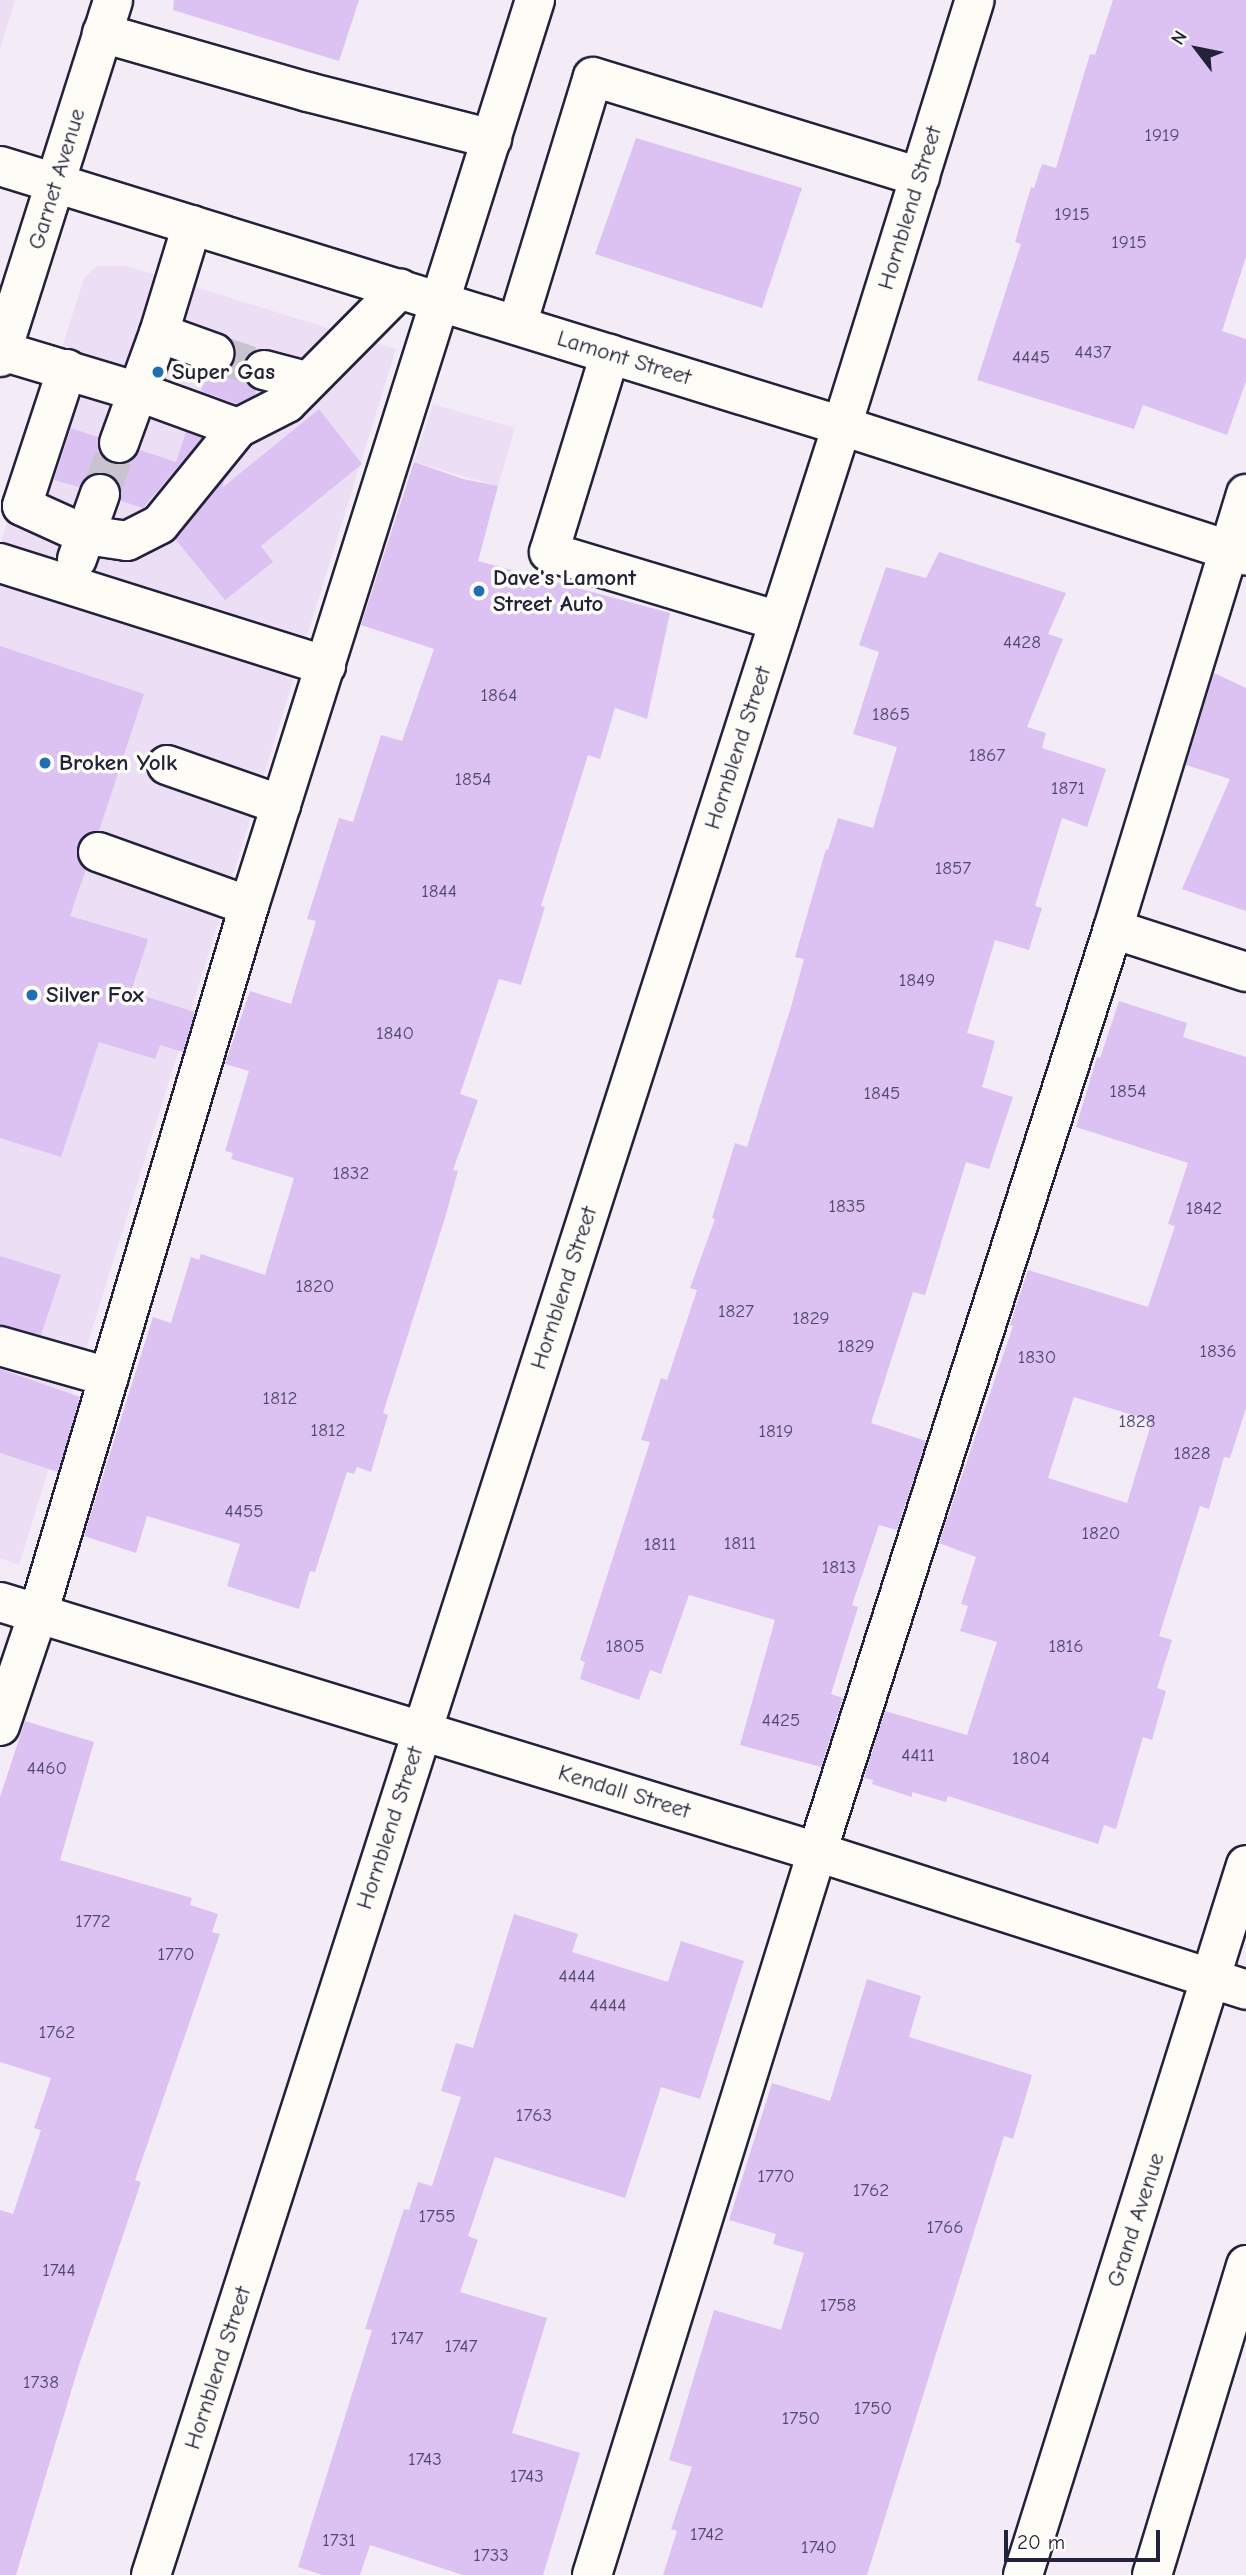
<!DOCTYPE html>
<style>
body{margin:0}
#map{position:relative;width:1246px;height:2575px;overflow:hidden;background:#f3ebf6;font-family:"Comic Neue",sans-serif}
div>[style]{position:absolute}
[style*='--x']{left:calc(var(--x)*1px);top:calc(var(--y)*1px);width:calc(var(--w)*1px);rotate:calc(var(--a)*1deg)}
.built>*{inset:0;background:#ecdff5}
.building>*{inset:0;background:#dbc2f2}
.minor-tunnel>*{height:38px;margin-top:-19px;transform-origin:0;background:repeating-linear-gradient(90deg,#c9c3d1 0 38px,transparent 0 57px)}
.roads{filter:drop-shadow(2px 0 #22223b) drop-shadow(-2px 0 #22223b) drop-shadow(0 2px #22223b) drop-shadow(0 -2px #22223b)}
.minor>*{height:38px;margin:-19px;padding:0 19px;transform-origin:19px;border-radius:19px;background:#fdfcf7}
.major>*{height:38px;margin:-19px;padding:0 19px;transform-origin:19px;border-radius:19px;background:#fdfcf7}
.dots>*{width:19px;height:19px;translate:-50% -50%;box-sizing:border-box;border:4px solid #fdfcf7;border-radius:50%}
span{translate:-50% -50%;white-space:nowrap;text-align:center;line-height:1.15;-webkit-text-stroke:7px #fdfcf7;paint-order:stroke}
.number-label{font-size:19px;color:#504a69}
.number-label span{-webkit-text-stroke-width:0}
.street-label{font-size:23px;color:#22223b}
.poi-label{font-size:23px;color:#22223b;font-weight:700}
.left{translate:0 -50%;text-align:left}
.north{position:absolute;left:1162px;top:14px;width:70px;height:70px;-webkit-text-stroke:5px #fdfcf7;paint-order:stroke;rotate:302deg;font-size:19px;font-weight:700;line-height:28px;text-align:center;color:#22223b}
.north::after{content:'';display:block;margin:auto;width:24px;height:32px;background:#22223b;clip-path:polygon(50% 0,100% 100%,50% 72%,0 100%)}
.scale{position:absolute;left:1004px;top:2530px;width:156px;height:32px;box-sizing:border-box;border:4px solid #22223b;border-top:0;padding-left:9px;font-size:21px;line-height:24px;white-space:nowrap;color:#22223b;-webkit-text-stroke:5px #fdfcf7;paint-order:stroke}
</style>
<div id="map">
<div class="built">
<div style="clip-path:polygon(0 0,15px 0,0 49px)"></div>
<div style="clip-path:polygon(97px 266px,127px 266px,396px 349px,19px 1565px,0 1558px,0 545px,84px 278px)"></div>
<div style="clip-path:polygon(433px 404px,515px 428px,498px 486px,414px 462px)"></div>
</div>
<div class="building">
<div style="clip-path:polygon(174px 0,359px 0,339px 61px,173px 10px)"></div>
<div style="clip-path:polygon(1113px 0,1246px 0,1246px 257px,1222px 331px,1246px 339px,1246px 381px,1227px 435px,1143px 405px,1134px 429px,977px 380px,1021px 244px,1015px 242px,1031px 187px,1034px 188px,1042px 164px,1056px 168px,1090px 54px,1095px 55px)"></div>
<div style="clip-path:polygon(636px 138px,802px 188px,762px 308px,595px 254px)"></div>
<div style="clip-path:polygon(234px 346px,252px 353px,243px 364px,243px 375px,248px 385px,256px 390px,255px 395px,237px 404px,201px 391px,207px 374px,218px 374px,229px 369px,235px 360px)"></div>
<div style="clip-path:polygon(319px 409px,362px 464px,261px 546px,273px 562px,225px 600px,175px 539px,225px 478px,222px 488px)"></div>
<div style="clip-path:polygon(71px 428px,98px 437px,98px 447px,103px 458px,111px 463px,122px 465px,132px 460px,140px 450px,176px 462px,186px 432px,202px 438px,143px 508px,121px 501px,121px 489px,117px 480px,107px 473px,97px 472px,86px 477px,79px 487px,54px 480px)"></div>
<div style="clip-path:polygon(414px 462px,463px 479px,498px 486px,478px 561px,670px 613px,647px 719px,615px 708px,600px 759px,588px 755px,541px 906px,545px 907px,521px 985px,499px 979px,460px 1094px,478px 1100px,453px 1170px,458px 1171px,445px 1218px,383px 1413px,388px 1415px,371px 1472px,357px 1467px,354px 1474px,347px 1472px,315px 1572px,310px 1571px,299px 1609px,227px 1586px,240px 1544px,147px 1516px,136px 1553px,84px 1536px,153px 1317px,171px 1323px,191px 1257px,199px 1260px,201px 1254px,265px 1275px,294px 1178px,231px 1159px,233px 1153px,225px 1151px,249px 1071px,225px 1064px,250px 991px,291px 1004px,316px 921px,307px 919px,339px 818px,353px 822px,381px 735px,402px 741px,434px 649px,361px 625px)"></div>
<div style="clip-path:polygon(939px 552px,1066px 593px,1048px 634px,1063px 639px,1027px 727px,1046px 733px,1042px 748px,1106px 769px,1087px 827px,1062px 818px,1035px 906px,1042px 908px,1029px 950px,995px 940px,967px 1033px,995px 1041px,982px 1087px,1013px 1097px,989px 1169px,966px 1162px,925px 1295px,913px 1292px,871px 1423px,926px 1441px,897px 1530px,879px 1525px,852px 1605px,858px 1607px,831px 1694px,843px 1698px,821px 1767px,740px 1745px,775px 1620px,689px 1595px,661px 1674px,650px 1670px,639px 1700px,580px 1679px,585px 1662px,580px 1660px,650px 1442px,641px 1440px,661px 1378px,667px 1380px,697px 1290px,690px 1288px,715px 1219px,712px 1218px,735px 1143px,747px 1147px,791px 1007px,804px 959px,795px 957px,826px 849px,828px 850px,838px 818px,873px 828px,897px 747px,853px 734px,879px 652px,859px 645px,886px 567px,926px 578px)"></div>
<div style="clip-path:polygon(0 646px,144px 694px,99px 831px,84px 835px,77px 845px,77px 857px,86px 869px,70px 916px,148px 939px,131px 992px,195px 1012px,183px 1052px,160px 1045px,155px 1059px,99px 1042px,61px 1157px,0 1138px)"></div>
<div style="clip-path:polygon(1214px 673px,1246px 688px,1246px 911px,1182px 889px,1230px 779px,1186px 765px)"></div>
<div style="clip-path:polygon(evenodd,1119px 1001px,1187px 1023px,1183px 1037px,1246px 1057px,1246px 1408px,1230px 1458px,1224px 1457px,1209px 1509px,1200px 1506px,1159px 1636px,1172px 1640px,1157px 1688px,1166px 1691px,1152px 1740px,1143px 1737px,1116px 1829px,1104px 1825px,1098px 1844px,948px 1796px,946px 1802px,912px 1792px,912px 1797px,872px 1784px,873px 1780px,864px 1778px,885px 1711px,967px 1735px,997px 1642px,960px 1631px,968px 1606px,961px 1604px,976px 1557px,939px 1543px,1013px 1326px,1010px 1325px,1028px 1270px,1148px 1307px,1175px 1226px,1168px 1224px,1188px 1163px,1076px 1127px,1097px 1057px,1100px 1058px,1119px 1001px,1074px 1397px,1152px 1421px,1127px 1503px,1048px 1478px,1074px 1397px)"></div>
<div style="clip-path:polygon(0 1256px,61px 1275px,41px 1335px,0 1325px)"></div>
<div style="clip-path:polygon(0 1369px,80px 1397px,58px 1472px,0 1453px)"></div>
<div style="clip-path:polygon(25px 1721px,94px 1742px,60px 1860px,192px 1898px,190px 1905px,218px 1914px,212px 1932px,220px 1934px,135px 2180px,141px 2182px,79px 2365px,16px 2575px,0 2575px,0 2210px,13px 2214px,41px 2130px,34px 2128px,51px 2078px,0 2062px,0 1797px)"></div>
<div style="clip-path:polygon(514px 1914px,578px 1934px,572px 1952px,668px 1982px,681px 1941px,744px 1961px,700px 2099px,661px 2087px,625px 2198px,495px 2157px,468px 2236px,478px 2240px,460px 2292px,547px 2318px,512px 2433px,580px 2453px,543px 2575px,463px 2575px,370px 2545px,360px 2575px,323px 2575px,298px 2567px,372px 2330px,365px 2329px,404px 2209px,409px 2210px,418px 2182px,432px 2186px,461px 2097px,441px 2091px,456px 2043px,473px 2048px)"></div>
<div style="clip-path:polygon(867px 1979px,921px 1996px,909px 2037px,1032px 2075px,1013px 2139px,1004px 2136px,867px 2575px,663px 2575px,677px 2531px,671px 2529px,692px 2467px,669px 2460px,714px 2310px,781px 2330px,804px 2253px,773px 2244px,776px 2234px,729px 2220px,772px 2083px,830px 2101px)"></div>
</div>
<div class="minor-tunnel">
<div style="--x:214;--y:353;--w:53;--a:18.8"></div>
<div style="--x:100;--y:494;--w:54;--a:-69.6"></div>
</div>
<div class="roads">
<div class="minor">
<div style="--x:102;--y:33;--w:214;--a:16"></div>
<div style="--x:308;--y:92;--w:190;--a:14.3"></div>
<div style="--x:0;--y:166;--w:881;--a:17.16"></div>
<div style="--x:842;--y:426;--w:424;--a:17.8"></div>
<div style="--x:517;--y:325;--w:259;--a:-73"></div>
<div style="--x:593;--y:77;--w:342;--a:17"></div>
<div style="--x:159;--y:333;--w:113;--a:-73"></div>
<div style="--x:2;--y:351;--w:143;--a:16.7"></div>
<div style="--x:139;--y:392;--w:105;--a:20"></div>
<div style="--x:610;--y:354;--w:207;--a:107.1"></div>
<div style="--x:549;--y:552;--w:240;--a:16.7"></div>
<div style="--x:67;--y:369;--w:144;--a:108.2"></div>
<div style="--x:22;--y:506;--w:70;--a:24.4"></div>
<div style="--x:86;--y:535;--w:41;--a:8.3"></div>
<div style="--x:127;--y:541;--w:37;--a:-27"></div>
<div style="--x:160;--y:524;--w:124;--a:-50.9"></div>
<div style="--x:238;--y:428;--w:55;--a:-27"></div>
<div style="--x:287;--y:403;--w:161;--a:-45.3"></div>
<div style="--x:264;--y:370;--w:43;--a:14.7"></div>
<div style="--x:119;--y:443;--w:117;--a:-70"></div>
<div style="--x:159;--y:333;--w:59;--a:20"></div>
<div style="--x:77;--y:559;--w:69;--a:-70.5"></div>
<div style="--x:0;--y:563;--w:342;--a:17.5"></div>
<div style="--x:167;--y:765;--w:121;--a:19.3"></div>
<div style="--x:98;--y:852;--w:160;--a:19.7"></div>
<div style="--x:1113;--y:929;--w:140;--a:17.9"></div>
<div style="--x:0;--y:1346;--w:113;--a:15.9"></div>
<div style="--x:0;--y:1602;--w:854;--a:17.01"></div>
<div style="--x:817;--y:1852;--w:451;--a:17.8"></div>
<div style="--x:0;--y:1726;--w:118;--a:-71.3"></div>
<div style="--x:38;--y:1614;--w:739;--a:-73.4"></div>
<div style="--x:249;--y:906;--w:950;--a:-72.48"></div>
<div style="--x:151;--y:2575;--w:2257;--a:-72.18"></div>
<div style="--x:842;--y:426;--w:446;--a:-72.7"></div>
<div style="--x:592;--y:2575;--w:757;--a:-72.71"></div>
<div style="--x:817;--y:1852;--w:969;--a:-72.22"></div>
<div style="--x:1113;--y:929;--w:455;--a:-73"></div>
</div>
<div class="major">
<div style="--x:0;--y:357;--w:374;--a:-72.4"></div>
<div style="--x:1023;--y:2575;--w:744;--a:-72.56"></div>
<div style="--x:1152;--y:2575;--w:324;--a:-73.1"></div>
</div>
</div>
<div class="dots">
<div style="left:158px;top:372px;background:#1f6fb2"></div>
<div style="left:479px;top:591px;background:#1f6fb2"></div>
<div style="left:45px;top:763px;background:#1f6fb2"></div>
<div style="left:32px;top:995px;background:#1f6fb2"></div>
</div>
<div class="number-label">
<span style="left:1162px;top:136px">1919</span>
<span style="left:1072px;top:215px">1915</span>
<span style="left:1129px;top:243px">1915</span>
<span style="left:1093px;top:353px">4437</span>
<span style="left:1031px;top:358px">4445</span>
<span style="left:1022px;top:643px">4428</span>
<span style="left:499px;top:696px">1864</span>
<span style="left:891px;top:715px">1865</span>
<span style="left:987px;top:756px">1867</span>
<span style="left:473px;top:780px">1854</span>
<span style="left:1068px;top:789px">1871</span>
<span style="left:953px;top:869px">1857</span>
<span style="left:439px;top:892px">1844</span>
<span style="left:917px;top:981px">1849</span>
<span style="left:395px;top:1034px">1840</span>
<span style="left:1128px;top:1092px">1854</span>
<span style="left:882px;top:1094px">1845</span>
<span style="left:351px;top:1174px">1832</span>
<span style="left:847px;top:1207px">1835</span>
<span style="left:1204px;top:1209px">1842</span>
<span style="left:315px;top:1287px">1820</span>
<span style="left:736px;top:1312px">1827</span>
<span style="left:811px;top:1319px">1829</span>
<span style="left:856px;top:1347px">1829</span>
<span style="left:1218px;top:1352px">1836</span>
<span style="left:1037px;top:1358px">1830</span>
<span style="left:280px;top:1399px">1812</span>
<span style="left:1137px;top:1422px">1828</span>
<span style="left:328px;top:1431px">1812</span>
<span style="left:776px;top:1432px">1819</span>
<span style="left:1192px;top:1454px">1828</span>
<span style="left:244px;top:1512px">4455</span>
<span style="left:1101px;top:1534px">1820</span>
<span style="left:740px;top:1544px">1811</span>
<span style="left:660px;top:1545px">1811</span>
<span style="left:839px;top:1568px">1813</span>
<span style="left:625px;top:1647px">1805</span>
<span style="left:1066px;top:1647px">1816</span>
<span style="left:781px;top:1721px">4425</span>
<span style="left:918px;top:1756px">4411</span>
<span style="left:1031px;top:1759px">1804</span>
<span style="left:47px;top:1769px">4460</span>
<span style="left:93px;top:1922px">1772</span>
<span style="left:176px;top:1955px">1770</span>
<span style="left:577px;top:1977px">4444</span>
<span style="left:608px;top:2006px">4444</span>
<span style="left:57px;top:2033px">1762</span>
<span style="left:534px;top:2116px">1763</span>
<span style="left:776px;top:2177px">1770</span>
<span style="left:871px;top:2191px">1762</span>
<span style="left:437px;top:2217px">1755</span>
<span style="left:945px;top:2228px">1766</span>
<span style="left:59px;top:2271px">1744</span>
<span style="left:838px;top:2306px">1758</span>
<span style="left:407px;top:2339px">1747</span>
<span style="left:461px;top:2347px">1747</span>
<span style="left:41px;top:2383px">1738</span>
<span style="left:873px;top:2409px">1750</span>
<span style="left:801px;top:2419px">1750</span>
<span style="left:425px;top:2460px">1743</span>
<span style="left:527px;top:2477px">1743</span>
<span style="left:707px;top:2535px">1742</span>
<span style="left:339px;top:2541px">1731</span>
<span style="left:819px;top:2548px">1740</span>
<span style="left:491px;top:2556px">1733</span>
</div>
<div class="street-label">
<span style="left:57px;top:179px;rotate:-73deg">Garnet Avenue</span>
<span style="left:910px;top:208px;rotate:-73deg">Hornblend Street</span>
<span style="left:624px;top:358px;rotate:17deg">Lamont Street</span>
<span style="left:738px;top:748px;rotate:-72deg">Hornblend Street</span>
<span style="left:564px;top:1288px;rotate:-72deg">Hornblend Street</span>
<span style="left:624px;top:1792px;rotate:17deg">Kendall Street</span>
<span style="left:390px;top:1828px;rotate:-72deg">Hornblend Street</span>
<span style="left:1136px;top:2220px;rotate:-72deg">Grand Avenue</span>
<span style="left:218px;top:2368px;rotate:-72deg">Hornblend Street</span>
</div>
<div class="poi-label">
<span class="left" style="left:172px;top:372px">Super Gas</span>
<span class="left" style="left:493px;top:591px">Dave's Lamont<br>Street Auto</span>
<span class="left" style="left:59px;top:763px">Broken Yolk</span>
<span class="left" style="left:46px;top:995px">Silver Fox</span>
</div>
<div class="north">N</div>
<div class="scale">20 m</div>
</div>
